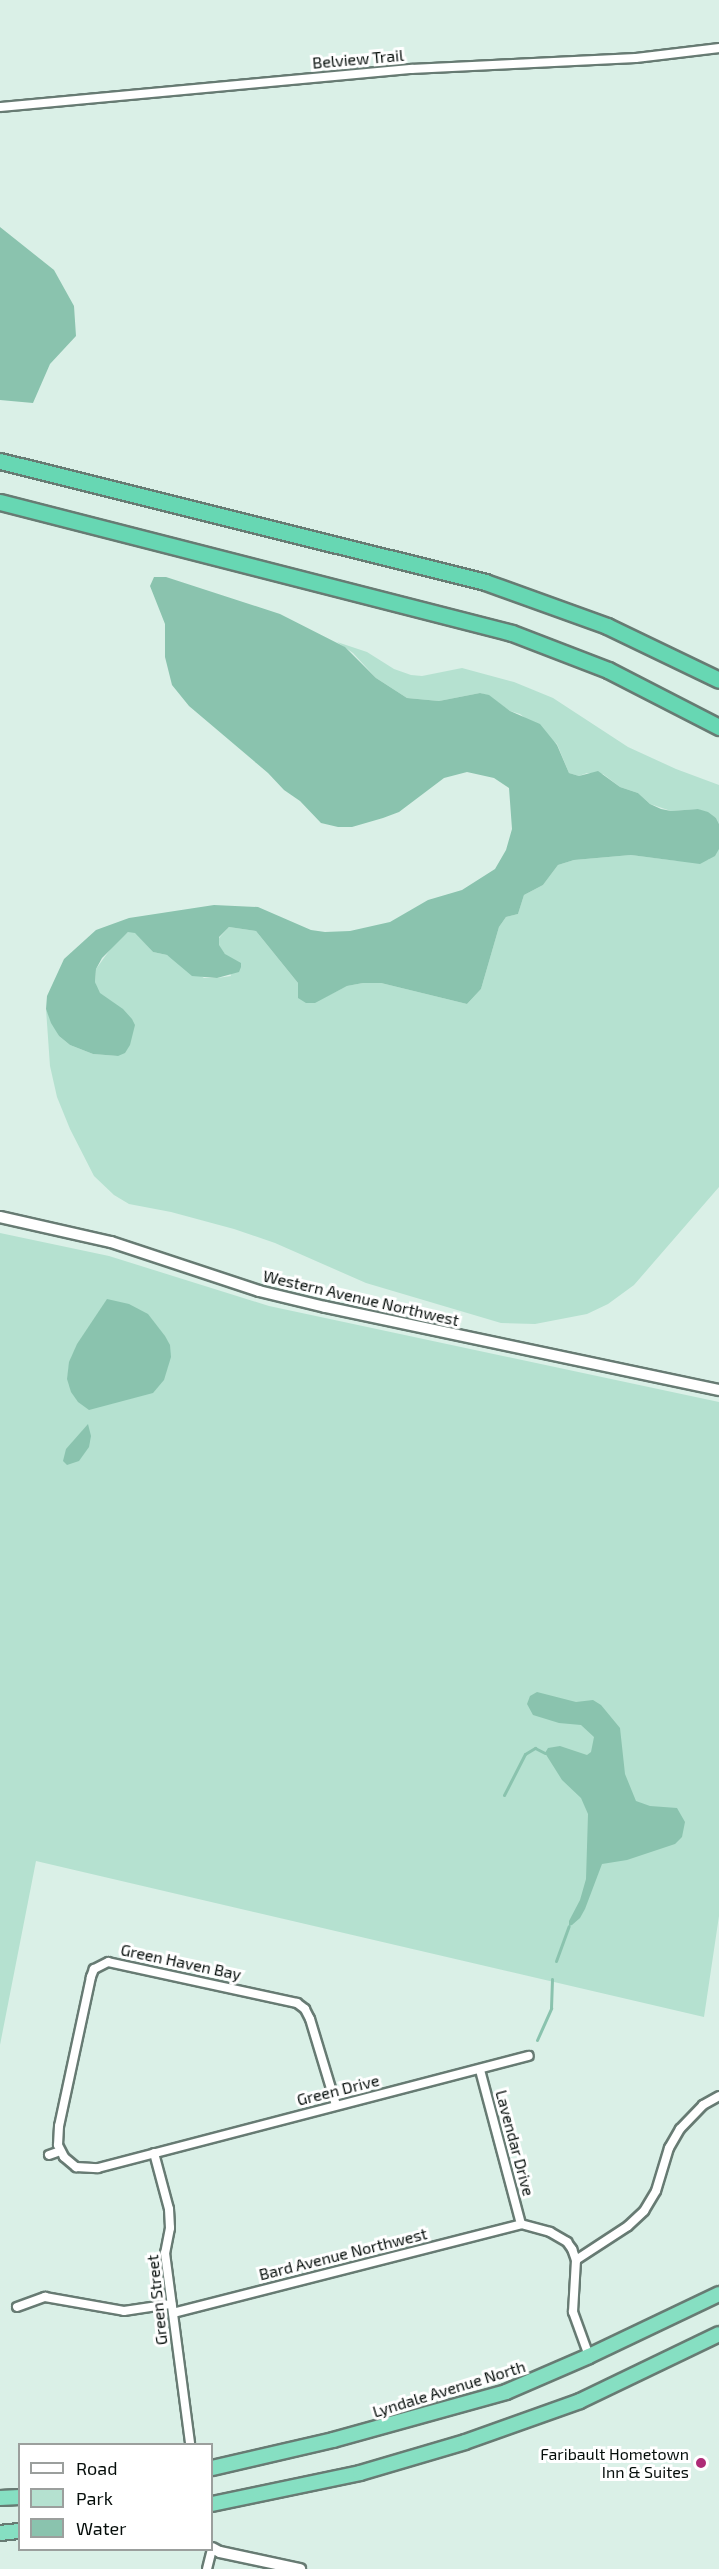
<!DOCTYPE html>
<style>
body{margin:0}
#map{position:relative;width:719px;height:2569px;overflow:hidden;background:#daf0e7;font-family:"Exo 2",sans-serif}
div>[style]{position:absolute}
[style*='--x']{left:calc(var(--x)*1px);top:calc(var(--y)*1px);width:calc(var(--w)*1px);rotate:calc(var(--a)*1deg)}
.green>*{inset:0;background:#b5e1d0}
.water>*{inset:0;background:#8ac3ae}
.stream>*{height:3px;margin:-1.5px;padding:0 1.5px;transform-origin:1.5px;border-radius:1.5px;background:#8ac3ae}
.roads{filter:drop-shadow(2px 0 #677b73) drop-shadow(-2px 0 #677b73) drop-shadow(0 2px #677b73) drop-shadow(0 -2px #677b73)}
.minor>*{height:8px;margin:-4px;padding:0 4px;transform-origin:4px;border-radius:4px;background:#fff}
.tertiary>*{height:10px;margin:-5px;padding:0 5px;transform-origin:5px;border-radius:5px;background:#fff}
.trunk>*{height:14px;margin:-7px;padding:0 7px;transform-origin:7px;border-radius:7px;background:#86dfc2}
.motorway>*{height:15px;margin:-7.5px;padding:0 7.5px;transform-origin:7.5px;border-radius:7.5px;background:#67d7b3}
.dots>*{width:16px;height:16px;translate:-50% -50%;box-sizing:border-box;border:3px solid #fff;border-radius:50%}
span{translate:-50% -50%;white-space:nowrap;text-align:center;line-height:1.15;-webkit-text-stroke:6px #fff;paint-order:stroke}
.street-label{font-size:16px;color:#060e0b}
.poi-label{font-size:16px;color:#060e0b}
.right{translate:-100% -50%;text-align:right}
.legend{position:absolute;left:18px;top:2443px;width:195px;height:108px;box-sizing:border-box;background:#fff;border:2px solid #9b9f9d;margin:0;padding:8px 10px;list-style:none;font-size:18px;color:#060e0b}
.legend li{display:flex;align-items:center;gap:12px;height:30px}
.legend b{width:30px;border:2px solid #9b9f9d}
</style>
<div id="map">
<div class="green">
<div style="clip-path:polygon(337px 642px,367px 652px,394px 669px,411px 675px,422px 676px,462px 668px,514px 682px,553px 698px,628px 747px,676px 769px,719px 785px,719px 824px,716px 818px,698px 809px,671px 811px,650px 804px,638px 793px,620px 787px,603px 774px,587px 773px,579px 776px,569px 773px,557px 744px,520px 714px,510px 711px,487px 695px,480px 693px,439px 701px,407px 698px,376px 678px,353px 653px)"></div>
<div style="clip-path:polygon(719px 848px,719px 1187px,634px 1285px,608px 1304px,587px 1314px,535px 1324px,501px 1323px,366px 1283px,275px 1243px,234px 1229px,171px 1212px,129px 1204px,114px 1195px,94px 1176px,70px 1129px,57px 1097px,50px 1066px,46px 1009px,59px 1036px,70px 1045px,93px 1054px,118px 1056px,95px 982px,96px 969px,114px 944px,128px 932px,135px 932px,153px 952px,167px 955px,204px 978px,217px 978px,231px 976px,225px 954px,218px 945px,219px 938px,229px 927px,256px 931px,298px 983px,299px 993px,315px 1002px,347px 986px,363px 983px,381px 983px,467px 1004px,481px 989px,499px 927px,506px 917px,518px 914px,524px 895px,543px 885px,558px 865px,574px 860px,631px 855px,678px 861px,708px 860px)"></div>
<div style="clip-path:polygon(0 1233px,109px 1256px,269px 1306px,719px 1402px,719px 1916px,704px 2017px,36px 1861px,0 2045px)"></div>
</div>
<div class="water">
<div style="clip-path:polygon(0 227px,54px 270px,74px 306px,76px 336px,50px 364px,33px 403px,0 400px)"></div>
<div style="clip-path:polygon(154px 577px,166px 577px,280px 614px,345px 647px,376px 678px,407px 698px,439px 701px,480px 693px,489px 695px,510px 711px,540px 724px,557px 745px,569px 773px,579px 776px,598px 771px,620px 787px,638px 793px,650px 804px,661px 809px,671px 811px,698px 809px,708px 812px,716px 818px,719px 824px,719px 849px,715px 856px,700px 864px,631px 855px,574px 860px,558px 865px,543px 885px,524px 895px,518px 914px,506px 917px,499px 927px,481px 989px,467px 1004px,381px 983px,363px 983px,347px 986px,315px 1003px,306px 1003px,298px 998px,298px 983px,256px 931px,229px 927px,219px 937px,219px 945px,225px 954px,241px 963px,241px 967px,239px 972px,217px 978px,192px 976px,167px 955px,153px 952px,135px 933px,128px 932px,102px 958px,96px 969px,95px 982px,100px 993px,123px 1009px,132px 1019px,135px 1025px,130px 1045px,125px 1053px,118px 1056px,93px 1054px,70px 1045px,59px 1036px,51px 1023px,46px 1009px,47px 996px,64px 959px,96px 930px,129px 918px,214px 905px,258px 907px,311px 930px,325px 932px,350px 931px,390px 922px,428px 900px,462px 890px,495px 869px,506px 850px,512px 829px,509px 788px,494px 778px,467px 772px,444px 778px,399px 812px,383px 818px,352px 827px,338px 827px,321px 823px,300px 801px,284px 790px,268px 773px,189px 706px,172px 685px,165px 657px,165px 624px,150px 586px)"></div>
<div style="clip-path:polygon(107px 1299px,129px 1304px,148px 1314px,165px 1336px,170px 1345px,171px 1357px,164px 1380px,153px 1393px,89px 1410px,78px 1402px,71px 1392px,67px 1379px,69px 1362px,77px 1344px)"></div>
<div style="clip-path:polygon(88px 1424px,91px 1436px,89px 1447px,79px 1461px,67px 1465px,63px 1461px,66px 1449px)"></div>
<div style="clip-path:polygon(537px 1692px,576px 1702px,593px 1700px,601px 1705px,620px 1728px,625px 1774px,636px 1801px,650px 1806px,677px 1808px,685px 1822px,682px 1837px,675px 1844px,627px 1860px,602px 1864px,585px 1909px,580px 1918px,572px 1925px,569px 1926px,569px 1921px,580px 1900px,586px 1879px,588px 1814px,581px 1798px,562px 1780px,545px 1753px,548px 1748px,560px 1746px,587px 1755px,591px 1752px,594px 1737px,581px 1725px,559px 1723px,533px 1715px,527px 1704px,530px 1696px)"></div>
</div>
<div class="stream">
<div style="--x:504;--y:1795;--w:46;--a:-62.9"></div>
<div style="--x:525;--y:1754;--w:12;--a:-31"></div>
<div style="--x:535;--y:1748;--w:11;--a:27"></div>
<div style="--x:556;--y:1961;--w:37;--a:-70"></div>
<div style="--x:537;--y:2040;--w:35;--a:-66"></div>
<div style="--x:551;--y:2008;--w:29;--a:-88"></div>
</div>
<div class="roads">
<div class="minor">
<div style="--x:0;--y:107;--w:413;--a:-5.3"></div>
<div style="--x:411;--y:69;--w:225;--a:-2.8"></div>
<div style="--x:636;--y:58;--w:84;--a:-6.9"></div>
<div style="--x:480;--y:2070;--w:159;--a:75.1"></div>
<div style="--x:336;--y:2105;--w:90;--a:-106.8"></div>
<div style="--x:310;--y:2019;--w:11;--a:-117"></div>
<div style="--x:305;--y:2009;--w:10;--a:-143"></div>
<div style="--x:297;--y:2003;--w:193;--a:-167.8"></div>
<div style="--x:108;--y:1962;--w:16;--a:153"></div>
<div style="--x:94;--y:1969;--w:9;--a:111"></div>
<div style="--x:91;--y:1977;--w:152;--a:102.1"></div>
<div style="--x:59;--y:2126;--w:19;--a:93"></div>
<div style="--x:58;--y:2145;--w:13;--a:63"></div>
<div style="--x:64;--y:2157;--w:16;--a:40"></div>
<div style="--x:76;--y:2167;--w:22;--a:3"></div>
<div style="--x:98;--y:2168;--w:445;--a:-14.6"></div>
<div style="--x:154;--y:2153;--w:58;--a:75"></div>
<div style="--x:169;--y:2209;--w:19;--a:87"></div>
<div style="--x:170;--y:2228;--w:25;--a:101"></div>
<div style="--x:165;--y:2253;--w:193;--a:82.5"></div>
<div style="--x:49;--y:2155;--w:12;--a:-20"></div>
<div style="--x:576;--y:2260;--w:62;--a:-33.2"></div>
<div style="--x:628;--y:2226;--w:22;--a:-43"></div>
<div style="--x:644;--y:2211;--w:23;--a:-59"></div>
<div style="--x:656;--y:2191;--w:45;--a:-73.2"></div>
<div style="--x:669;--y:2148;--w:22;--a:-60"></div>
<div style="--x:680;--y:2129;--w:33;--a:-46"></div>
<div style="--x:703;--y:2105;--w:18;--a:-29"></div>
<div style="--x:17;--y:2307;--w:30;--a:-20"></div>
<div style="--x:45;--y:2297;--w:80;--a:10"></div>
<div style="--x:124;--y:2311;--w:48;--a:-8.5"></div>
<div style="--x:173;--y:2313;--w:359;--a:-14.3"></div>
<div style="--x:521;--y:2224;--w:30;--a:15"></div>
<div style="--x:550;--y:2232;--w:20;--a:30"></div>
<div style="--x:567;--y:2242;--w:9;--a:54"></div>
<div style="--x:572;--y:2249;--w:12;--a:70"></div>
<div style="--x:576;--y:2260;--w:52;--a:93.3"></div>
<div style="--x:573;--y:2312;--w:47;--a:70"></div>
<div style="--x:207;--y:2569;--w:21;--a:-76"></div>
</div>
<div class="tertiary">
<div style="--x:0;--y:1217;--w:114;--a:12.7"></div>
<div style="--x:111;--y:1242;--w:156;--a:18.3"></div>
<div style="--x:259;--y:1291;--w:68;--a:13.6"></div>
<div style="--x:325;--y:1307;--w:403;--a:11.9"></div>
<div style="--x:212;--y:2548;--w:9;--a:27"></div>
<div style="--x:220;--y:2552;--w:82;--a:12"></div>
</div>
<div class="trunk">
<div style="--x:212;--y:2468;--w:124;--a:-13"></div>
<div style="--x:333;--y:2440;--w:180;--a:-15.5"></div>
<div style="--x:506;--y:2392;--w:90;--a:-23.4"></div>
<div style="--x:589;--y:2356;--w:144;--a:-25.5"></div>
<div style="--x:0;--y:2498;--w:20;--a:-3"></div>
<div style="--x:212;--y:2504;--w:151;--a:-11.8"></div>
<div style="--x:360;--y:2473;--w:109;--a:-16.4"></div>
<div style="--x:465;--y:2442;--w:122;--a:-19.6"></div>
<div style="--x:580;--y:2401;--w:154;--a:-25.7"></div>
<div style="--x:0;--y:2533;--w:20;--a:-6"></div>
</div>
<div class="motorway">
<div style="--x:0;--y:461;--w:500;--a:14"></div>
<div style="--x:485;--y:582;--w:130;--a:19.8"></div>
<div style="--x:607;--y:626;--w:124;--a:25.7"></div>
<div style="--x:0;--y:502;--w:528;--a:14.35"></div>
<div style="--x:512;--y:633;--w:103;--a:21.1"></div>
<div style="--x:608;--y:670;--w:125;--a:27.2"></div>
</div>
</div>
<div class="dots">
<div style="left:701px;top:2463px;background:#ae2c77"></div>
</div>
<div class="street-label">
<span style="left:358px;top:59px;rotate:-5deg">Belview Trail</span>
<span style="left:361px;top:1298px;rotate:13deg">Western Avenue Northwest</span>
<span style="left:181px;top:1962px;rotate:12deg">Green Haven Bay</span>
<span style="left:338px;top:2090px;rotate:-14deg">Green Drive</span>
<span style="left:515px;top:2143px;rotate:75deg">Lavendar Drive</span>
<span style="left:343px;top:2254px;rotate:-14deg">Bard Avenue Northwest</span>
<span style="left:157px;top:2300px;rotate:-96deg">Green Street</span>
<span style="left:449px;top:2389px;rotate:-17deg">Lyndale Avenue North</span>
</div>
<div class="poi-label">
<span class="right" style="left:689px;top:2463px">Faribault Hometown<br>Inn &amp; Suites</span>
</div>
<ul class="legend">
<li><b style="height:8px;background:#fff"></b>Road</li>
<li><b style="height:16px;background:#b5e1d0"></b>Park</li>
<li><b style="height:16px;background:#8ac3ae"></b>Water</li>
</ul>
</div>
